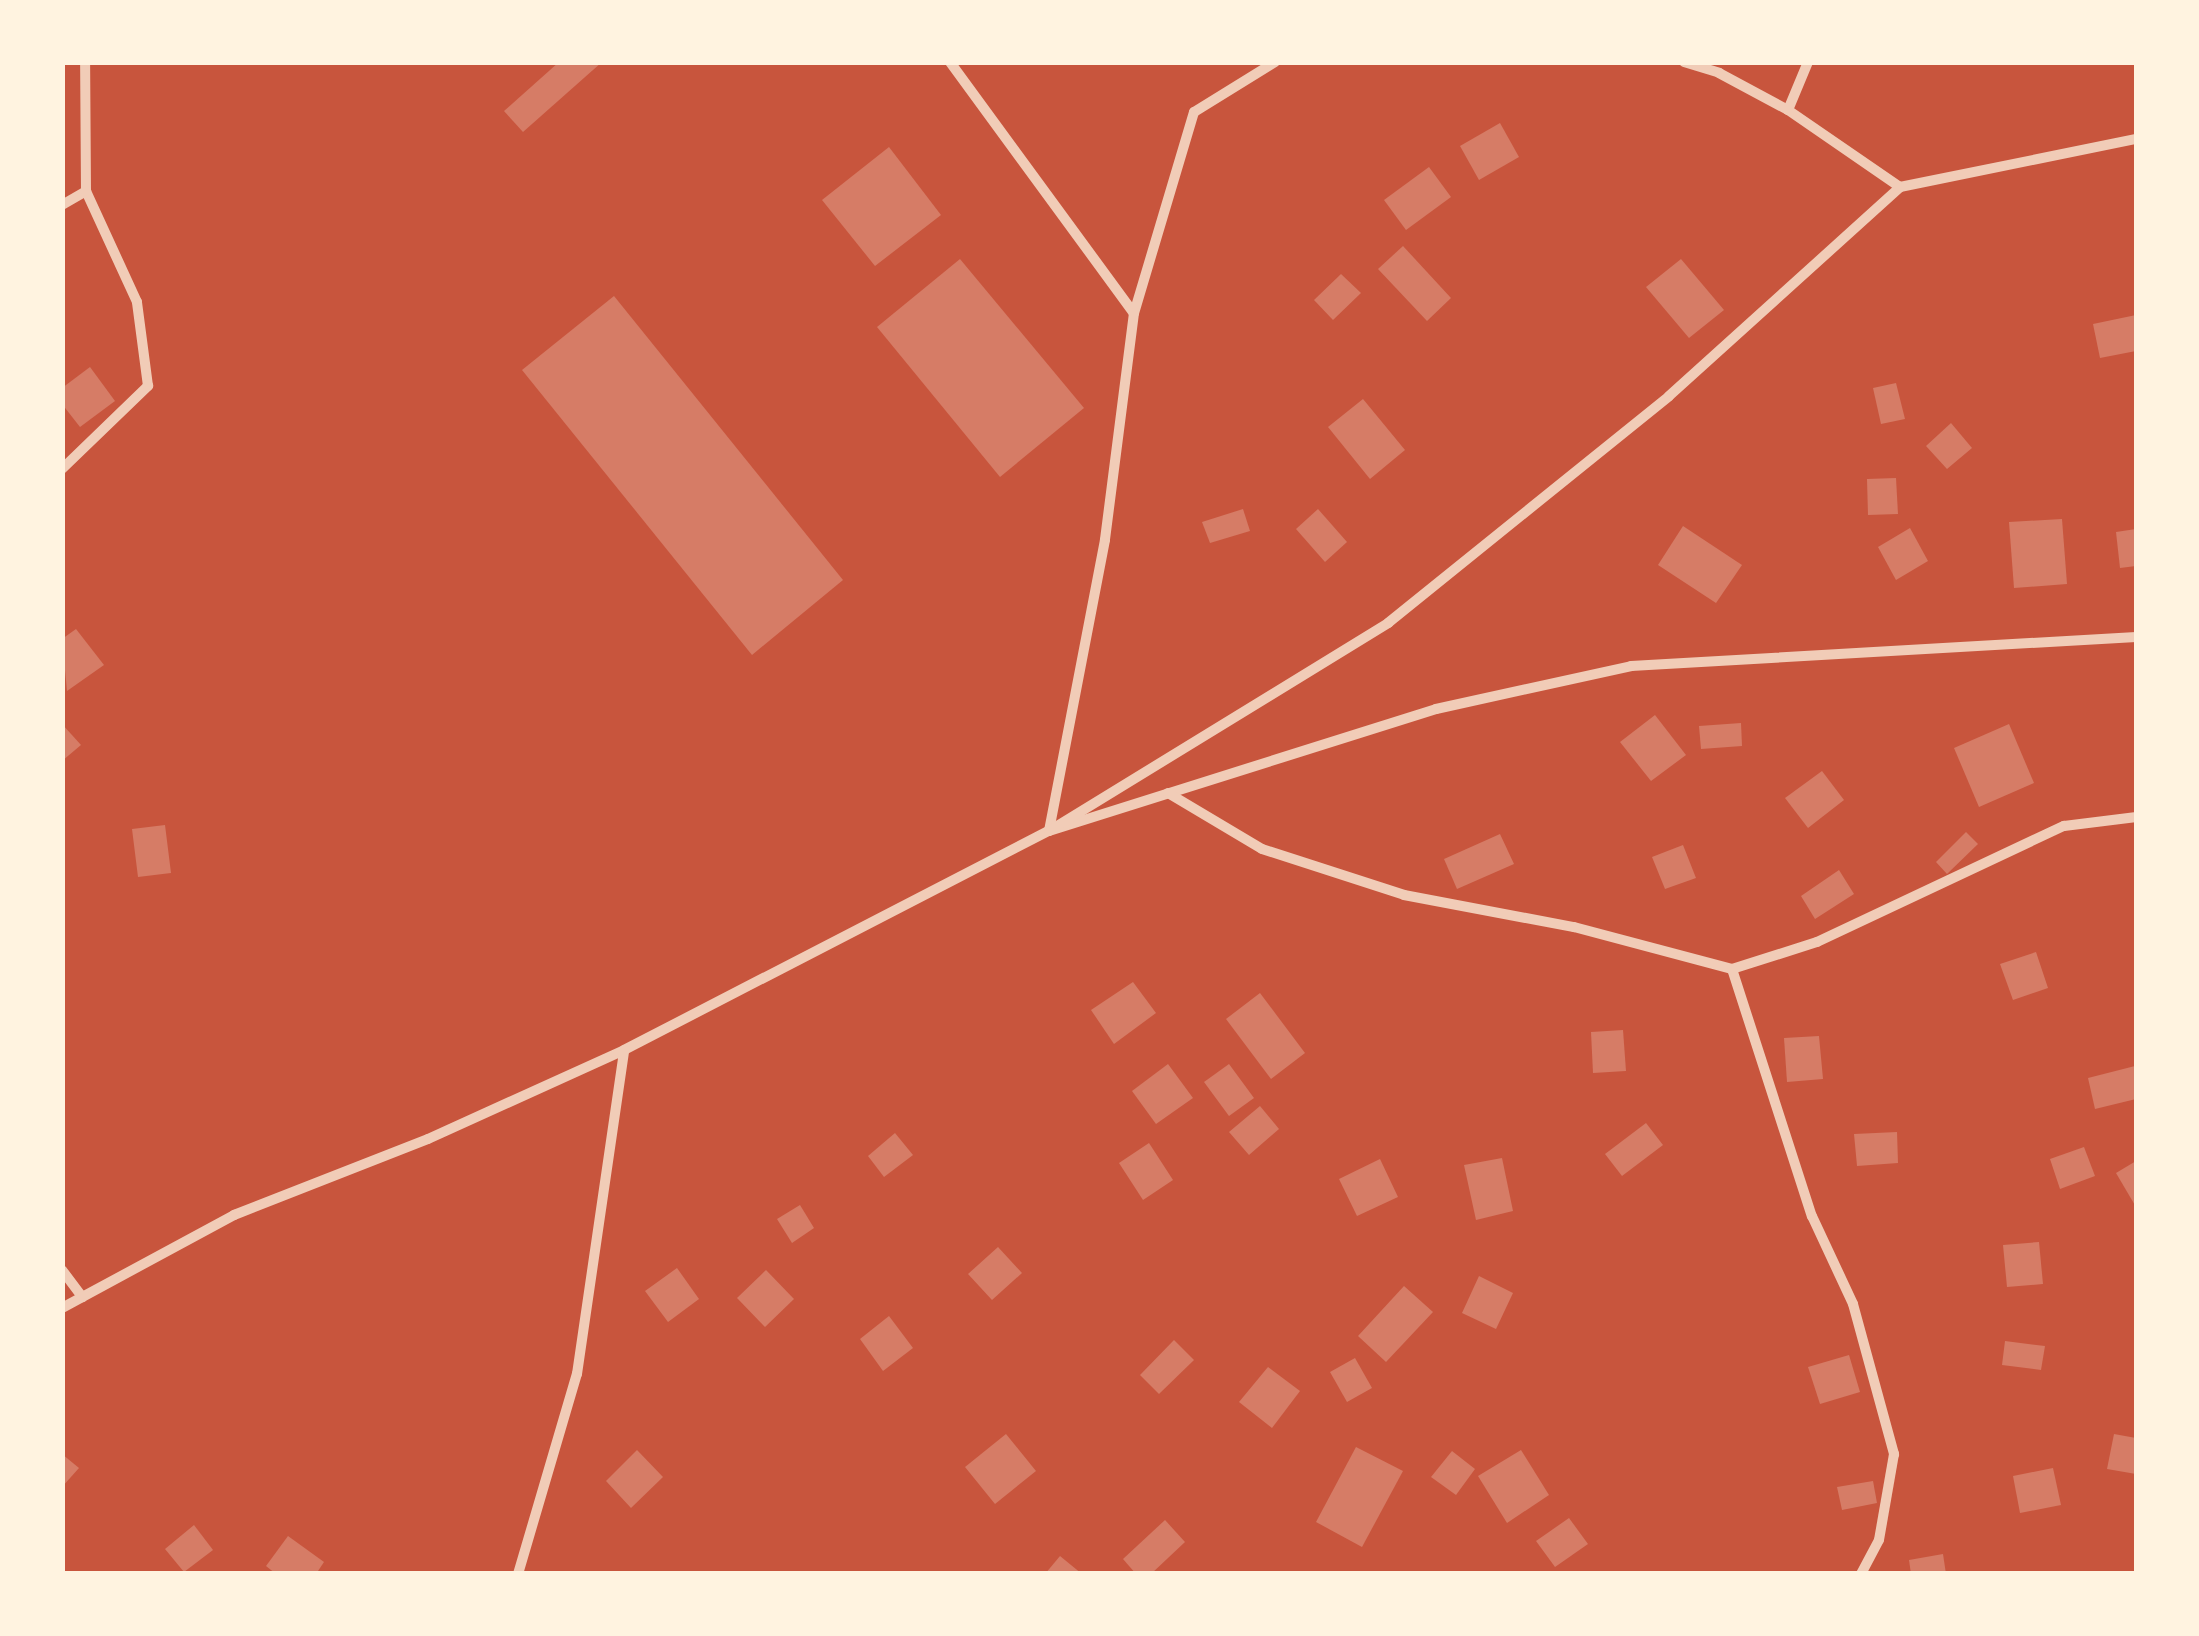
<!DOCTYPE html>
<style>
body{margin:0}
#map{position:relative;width:2199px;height:1636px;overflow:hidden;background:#c8553d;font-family:"Sofia Sans Condensed",sans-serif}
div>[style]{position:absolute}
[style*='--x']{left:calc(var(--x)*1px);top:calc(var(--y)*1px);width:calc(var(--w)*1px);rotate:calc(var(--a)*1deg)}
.building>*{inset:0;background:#d67c66}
.minor>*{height:10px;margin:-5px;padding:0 5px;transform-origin:5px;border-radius:5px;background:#f1ccb7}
span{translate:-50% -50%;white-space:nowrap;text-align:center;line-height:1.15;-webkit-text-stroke:9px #fff3e0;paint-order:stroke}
.frame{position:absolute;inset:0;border:65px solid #fff3e0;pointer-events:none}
</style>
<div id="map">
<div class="building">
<div style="clip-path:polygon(559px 62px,602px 62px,523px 132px,504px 111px)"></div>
<div style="clip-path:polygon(1500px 123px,1519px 157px,1479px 180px,1460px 146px)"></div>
<div style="clip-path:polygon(889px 147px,941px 215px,875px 266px,822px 200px)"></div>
<div style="clip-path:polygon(1429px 167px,1451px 197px,1406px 230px,1384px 200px)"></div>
<div style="clip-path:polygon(1403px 246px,1451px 298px,1427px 321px,1378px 269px)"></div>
<div style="clip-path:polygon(960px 259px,1084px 408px,1000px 477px,877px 327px)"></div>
<div style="clip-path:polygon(1681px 259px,1724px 310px,1689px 338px,1646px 287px)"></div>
<div style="clip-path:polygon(1341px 274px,1361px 293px,1333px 320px,1314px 300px)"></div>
<div style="clip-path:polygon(614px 296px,843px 580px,752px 655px,522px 370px)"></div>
<div style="clip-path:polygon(2136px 315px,2136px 351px,2100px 358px,2093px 324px)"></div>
<div style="clip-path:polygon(90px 367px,115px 401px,80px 427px,62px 404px,62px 388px)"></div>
<div style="clip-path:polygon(1896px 383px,1905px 419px,1881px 424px,1873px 388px)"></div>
<div style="clip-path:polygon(1363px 399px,1405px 450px,1370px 479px,1328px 427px)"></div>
<div style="clip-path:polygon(1951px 423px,1972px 448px,1947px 469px,1926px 446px)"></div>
<div style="clip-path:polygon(1896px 478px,1898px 514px,1868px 515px,1867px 479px)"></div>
<div style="clip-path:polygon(1243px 509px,1250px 531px,1210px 543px,1202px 522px)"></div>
<div style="clip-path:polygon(1318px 509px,1347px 542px,1325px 562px,1296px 529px)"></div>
<div style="clip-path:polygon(2062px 519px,2067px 584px,2014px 588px,2009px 522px)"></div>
<div style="clip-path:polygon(1683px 526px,1742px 565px,1716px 603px,1658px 565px)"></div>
<div style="clip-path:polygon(1910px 528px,1928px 561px,1896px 580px,1878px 547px)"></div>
<div style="clip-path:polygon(2136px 529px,2136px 566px,2120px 568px,2116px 532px)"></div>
<div style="clip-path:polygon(76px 629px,104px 665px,67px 691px,62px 639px)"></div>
<div style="clip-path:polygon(1655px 715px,1686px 755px,1651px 781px,1620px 742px)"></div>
<div style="clip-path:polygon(1741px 723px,1742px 746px,1701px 749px,1699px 726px)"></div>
<div style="clip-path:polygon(62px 724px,81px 745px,62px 761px)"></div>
<div style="clip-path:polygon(2009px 724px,2034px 783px,1979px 807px,1954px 748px)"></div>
<div style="clip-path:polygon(1822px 771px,1844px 800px,1808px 828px,1785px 798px)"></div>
<div style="clip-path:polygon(165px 825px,171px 873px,138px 877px,132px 829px)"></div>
<div style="clip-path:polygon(1966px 832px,1978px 844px,1947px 874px,1936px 862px)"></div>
<div style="clip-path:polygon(1500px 834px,1514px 864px,1457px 889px,1444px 859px)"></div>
<div style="clip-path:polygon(1683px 845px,1696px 878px,1665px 889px,1652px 857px)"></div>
<div style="clip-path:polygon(1839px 870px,1854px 894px,1815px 919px,1801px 896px)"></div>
<div style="clip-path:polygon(2036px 952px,2048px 988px,2013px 1000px,2000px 964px)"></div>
<div style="clip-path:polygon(1133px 982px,1156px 1013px,1114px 1044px,1091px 1010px)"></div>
<div style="clip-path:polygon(1260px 993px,1305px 1053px,1271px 1079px,1226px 1019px)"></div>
<div style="clip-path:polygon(1623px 1030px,1626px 1071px,1593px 1073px,1591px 1032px)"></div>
<div style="clip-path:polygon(1819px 1036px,1823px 1079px,1787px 1082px,1784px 1038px)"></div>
<div style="clip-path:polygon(1168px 1064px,1193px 1098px,1156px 1124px,1132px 1091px)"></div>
<div style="clip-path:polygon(1229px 1064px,1254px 1098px,1229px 1116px,1204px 1082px)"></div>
<div style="clip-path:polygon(2135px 1066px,2136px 1099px,2095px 1109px,2088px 1078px)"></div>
<div style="clip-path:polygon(1260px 1106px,1279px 1129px,1249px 1155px,1229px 1132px)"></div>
<div style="clip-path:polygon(1646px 1123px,1663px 1145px,1622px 1176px,1605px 1154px)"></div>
<div style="clip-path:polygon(1897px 1132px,1898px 1163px,1857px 1166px,1854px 1134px)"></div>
<div style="clip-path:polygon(895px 1133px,913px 1155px,884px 1177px,868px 1156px)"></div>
<div style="clip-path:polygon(1149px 1143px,1173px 1180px,1143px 1200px,1119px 1163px)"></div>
<div style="clip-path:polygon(2084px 1147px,2095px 1176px,2060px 1189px,2050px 1159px)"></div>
<div style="clip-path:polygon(1502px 1158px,1513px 1211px,1476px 1220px,1464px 1165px)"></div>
<div style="clip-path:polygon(1380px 1159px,1398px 1197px,1357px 1216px,1339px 1179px)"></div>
<div style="clip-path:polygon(2136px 1161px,2136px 1207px,2116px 1173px)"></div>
<div style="clip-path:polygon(800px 1205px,814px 1228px,792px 1243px,777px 1219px)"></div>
<div style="clip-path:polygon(2039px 1242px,2043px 1284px,2007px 1287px,2003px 1245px)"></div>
<div style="clip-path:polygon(998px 1247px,1022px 1273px,992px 1300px,968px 1274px)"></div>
<div style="clip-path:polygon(677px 1268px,699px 1299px,668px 1322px,645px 1291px)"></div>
<div style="clip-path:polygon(766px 1270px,794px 1299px,765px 1327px,737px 1298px)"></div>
<div style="clip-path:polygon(1479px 1276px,1513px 1293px,1496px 1329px,1462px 1313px)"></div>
<div style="clip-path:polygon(1404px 1286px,1433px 1312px,1386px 1362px,1358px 1336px)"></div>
<div style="clip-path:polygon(889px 1316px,913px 1348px,883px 1371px,860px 1339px)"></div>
<div style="clip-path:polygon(1174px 1340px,1194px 1360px,1159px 1394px,1140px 1375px)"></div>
<div style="clip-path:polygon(2005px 1341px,2045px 1346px,2041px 1370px,2002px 1365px)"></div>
<div style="clip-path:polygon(1849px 1355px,1860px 1392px,1820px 1404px,1808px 1367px)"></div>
<div style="clip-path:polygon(1355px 1358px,1372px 1388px,1347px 1402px,1330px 1372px)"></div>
<div style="clip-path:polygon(1268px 1367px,1300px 1391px,1272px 1428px,1239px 1402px)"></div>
<div style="clip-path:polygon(1006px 1434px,1036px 1471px,995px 1504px,965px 1467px)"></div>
<div style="clip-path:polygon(2114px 1434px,2136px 1438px,2136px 1474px,2107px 1469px)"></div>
<div style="clip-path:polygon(1356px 1447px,1403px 1471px,1362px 1547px,1316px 1522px)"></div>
<div style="clip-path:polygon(637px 1450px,663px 1477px,631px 1508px,606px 1481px)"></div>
<div style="clip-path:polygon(1521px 1450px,1549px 1495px,1507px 1523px,1478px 1476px)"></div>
<div style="clip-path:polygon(1452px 1451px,1475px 1469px,1456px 1495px,1431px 1477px)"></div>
<div style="clip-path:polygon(62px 1454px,79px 1468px,62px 1487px)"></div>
<div style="clip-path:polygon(2053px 1468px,2061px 1505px,2020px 1513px,2013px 1476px)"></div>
<div style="clip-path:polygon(1873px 1481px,1877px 1503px,1842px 1510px,1837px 1487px)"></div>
<div style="clip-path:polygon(1569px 1518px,1588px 1544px,1555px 1567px,1536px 1541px)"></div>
<div style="clip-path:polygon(1165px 1520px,1185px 1542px,1151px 1574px,1136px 1574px,1123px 1559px)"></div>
<div style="clip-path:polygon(194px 1525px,213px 1550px,184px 1572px,165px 1549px)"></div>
<div style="clip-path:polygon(288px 1536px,324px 1562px,316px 1574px,276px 1574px,266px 1566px)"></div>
<div style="clip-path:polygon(1943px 1554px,1946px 1574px,1911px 1574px,1909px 1560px)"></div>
<div style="clip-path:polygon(1060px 1556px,1082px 1574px,1045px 1574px)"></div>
</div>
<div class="minor">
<div style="--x:950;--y:62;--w:311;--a:53.8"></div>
<div style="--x:1275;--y:62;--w:95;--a:148.3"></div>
<div style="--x:1194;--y:112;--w:210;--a:106.6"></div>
<div style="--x:1134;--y:313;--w:229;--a:97.3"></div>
<div style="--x:1105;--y:540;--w:296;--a:100.9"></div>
<div style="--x:1049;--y:831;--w:406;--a:-17.5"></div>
<div style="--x:1436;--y:709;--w:200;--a:-12.4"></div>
<div style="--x:1631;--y:666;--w:506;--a:-3.29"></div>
<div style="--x:1684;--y:62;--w:37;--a:17"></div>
<div style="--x:1719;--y:73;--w:78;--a:28.2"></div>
<div style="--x:1788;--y:110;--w:136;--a:34.5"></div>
<div style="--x:1788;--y:110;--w:52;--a:-67.4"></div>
<div style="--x:62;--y:205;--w:28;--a:-30"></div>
<div style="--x:62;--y:469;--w:120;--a:-44"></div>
<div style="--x:148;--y:386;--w:85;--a:-97.5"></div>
<div style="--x:137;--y:302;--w:122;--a:-114.7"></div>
<div style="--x:86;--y:191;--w:129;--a:-90.4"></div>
<div style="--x:1168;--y:793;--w:109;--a:30.8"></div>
<div style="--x:1262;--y:849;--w:149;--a:17.9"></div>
<div style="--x:1404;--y:895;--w:173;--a:10.7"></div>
<div style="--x:1574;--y:927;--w:163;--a:14.9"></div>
<div style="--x:1732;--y:969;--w:89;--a:-17.6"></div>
<div style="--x:1817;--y:942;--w:273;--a:-25.2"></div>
<div style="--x:2064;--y:826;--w:73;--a:-7.1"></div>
<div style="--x:1732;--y:969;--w:260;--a:72.1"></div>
<div style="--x:1812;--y:1216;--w:97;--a:65"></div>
<div style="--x:1853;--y:1304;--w:156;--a:74.7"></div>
<div style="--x:1894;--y:1454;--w:87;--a:99.9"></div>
<div style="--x:1879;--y:1540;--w:38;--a:118"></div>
<div style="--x:62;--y:1270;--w:34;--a:53"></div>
<div style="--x:62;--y:1308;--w:196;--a:-28.4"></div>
<div style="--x:234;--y:1215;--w:208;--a:-21.4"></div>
<div style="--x:428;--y:1139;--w:215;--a:-24.4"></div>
<div style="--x:624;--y:1050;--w:478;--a:-27.3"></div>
<div style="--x:1049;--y:831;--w:398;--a:-31.5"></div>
<div style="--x:1388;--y:623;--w:361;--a:-38.9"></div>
<div style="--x:1669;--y:396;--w:312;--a:-42.1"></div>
<div style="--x:1900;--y:187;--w:241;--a:-11.5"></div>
<div style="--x:518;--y:1574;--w:209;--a:-73.6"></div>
<div style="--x:577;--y:1374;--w:327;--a:-81.7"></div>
</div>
<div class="frame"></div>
</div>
